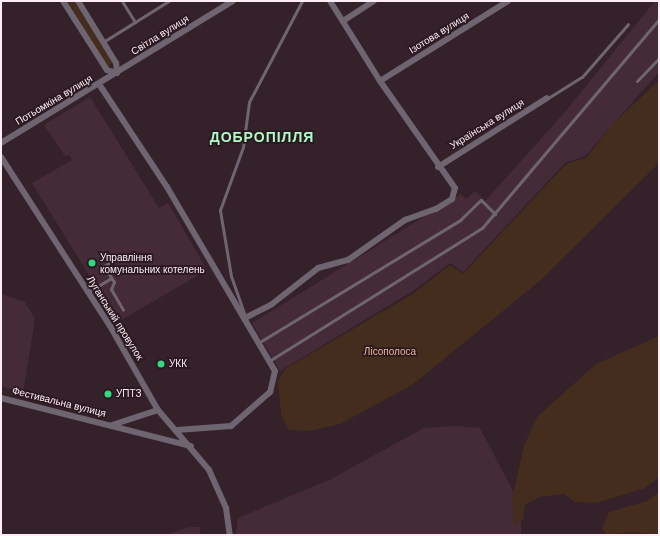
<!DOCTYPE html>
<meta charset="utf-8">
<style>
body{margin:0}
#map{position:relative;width:660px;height:536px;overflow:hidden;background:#35212a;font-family:Helvetica,sans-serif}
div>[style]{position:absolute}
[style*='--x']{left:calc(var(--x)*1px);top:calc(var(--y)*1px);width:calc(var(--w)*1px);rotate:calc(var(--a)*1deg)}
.built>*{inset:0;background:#452b37}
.green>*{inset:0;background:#442d1c}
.lane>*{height:3px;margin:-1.5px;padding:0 1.5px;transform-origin:1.5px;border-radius:1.5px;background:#6e6570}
.street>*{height:6px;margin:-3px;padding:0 3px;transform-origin:3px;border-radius:3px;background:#6e6570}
.dots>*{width:11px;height:11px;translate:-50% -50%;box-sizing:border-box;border:2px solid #2b1820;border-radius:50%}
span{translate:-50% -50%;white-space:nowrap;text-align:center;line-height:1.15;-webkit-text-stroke:3.5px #2b1820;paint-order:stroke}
.street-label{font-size:10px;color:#fceef4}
.poi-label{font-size:10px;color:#fceef4}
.left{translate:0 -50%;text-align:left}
.park-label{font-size:10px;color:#ecb996}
.district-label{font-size:14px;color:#aff9c7;font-weight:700;letter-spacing:1px}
.frame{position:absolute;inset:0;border:2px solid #fceef4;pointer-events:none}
</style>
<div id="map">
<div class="built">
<div style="clip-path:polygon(655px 1px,659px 1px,659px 72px,585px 156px,565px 163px,463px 272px,450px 263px,413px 291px,280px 371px,252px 323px,461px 194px,466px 199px,475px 191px,485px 201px,564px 113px)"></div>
<div style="clip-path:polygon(90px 97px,159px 208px,168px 203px,207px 270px,118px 322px,32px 183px,72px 160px,69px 155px,65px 156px,44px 125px)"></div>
<div style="clip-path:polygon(1px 294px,25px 302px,35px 319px,23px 393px,1px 386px)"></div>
<div style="clip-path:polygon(457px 426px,480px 428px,521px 506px,521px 535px,236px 535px,238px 518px,331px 479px,424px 428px)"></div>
<div style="clip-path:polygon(190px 527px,199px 527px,201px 535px,165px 535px)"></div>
</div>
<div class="green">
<div style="clip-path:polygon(67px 1px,74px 1px,113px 63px,108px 67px)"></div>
<div style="clip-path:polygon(659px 80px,659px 163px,541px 280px,412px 385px,340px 424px,310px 431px,289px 430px,281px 415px,278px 381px,285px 369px,414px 293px,450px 265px,463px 274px,566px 164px,586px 158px,613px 124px)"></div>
<div style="clip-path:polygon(659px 336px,659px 477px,645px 488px,596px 503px,575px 502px,564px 494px,539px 497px,525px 505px,523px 519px,514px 526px,512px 499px,524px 446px,537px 417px,596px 364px)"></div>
<div style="clip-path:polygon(659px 492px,659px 535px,631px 532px,607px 535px,602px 529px,609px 512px,647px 501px)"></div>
</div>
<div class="lane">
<div style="--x:135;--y:22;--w:40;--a:-32"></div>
<div style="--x:103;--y:42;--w:38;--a:-32"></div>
<div style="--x:135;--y:22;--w:25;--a:-122"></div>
<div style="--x:637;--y:81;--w:32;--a:-46"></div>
<div style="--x:548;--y:98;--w:40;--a:-32"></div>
<div style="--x:582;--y:77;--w:70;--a:-49"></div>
<div style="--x:120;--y:256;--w:19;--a:148"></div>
<div style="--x:104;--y:266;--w:19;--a:58"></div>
<div style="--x:114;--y:282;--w:8;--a:113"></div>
<div style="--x:111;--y:289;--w:24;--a:60"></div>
<div style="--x:88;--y:292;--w:27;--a:-31"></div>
<div style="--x:245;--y:316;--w:42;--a:-109.3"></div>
<div style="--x:231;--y:276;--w:67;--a:-99.5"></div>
<div style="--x:220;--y:210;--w:67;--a:-69.9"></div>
<div style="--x:243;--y:147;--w:45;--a:-82.4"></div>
<div style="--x:249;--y:102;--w:114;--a:-62.3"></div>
<div style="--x:258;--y:343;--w:237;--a:-31.3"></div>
<div style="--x:460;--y:220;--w:29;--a:-44"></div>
<div style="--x:481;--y:200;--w:20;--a:45"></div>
<div style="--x:269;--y:361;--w:251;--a:-32"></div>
<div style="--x:482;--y:228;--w:274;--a:-49.7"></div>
</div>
<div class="street">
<div style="--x:63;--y:1;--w:82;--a:57.5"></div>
<div style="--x:107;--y:70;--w:10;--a:17"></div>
<div style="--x:78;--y:1;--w:73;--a:58.5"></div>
<div style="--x:116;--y:63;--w:10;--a:84"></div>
<div style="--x:343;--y:21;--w:37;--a:-33"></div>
<div style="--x:380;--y:81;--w:151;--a:-32"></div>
<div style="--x:99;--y:84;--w:123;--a:56.6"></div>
<div style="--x:167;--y:187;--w:213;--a:59.6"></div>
<div style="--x:275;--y:371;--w:22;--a:103"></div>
<div style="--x:270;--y:392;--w:52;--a:138.9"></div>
<div style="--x:231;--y:426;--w:54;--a:175.8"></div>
<div style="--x:1;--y:143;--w:272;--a:-31.5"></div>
<div style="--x:1;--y:157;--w:201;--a:57.2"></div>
<div style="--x:110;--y:326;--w:97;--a:60.3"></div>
<div style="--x:158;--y:410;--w:79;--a:49.6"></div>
<div style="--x:209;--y:470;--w:42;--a:65.9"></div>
<div style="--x:226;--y:508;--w:27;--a:82"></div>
<div style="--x:438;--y:167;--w:129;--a:-32.3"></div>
<div style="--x:245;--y:318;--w:30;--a:-27"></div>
<div style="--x:272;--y:304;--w:58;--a:-38"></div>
<div style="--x:318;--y:268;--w:31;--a:-15"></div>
<div style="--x:348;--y:260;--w:70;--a:-35.1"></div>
<div style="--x:405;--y:220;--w:33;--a:-20"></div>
<div style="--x:436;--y:209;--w:19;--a:-32"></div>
<div style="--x:452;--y:199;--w:11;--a:-75"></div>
<div style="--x:455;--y:188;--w:131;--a:-125"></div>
<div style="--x:380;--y:81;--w:94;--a:-122"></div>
<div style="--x:1;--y:398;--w:196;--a:14.2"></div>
<div style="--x:112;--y:425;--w:48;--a:-18.1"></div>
</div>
<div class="dots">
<div style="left:92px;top:263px;background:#34d881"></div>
<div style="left:161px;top:364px;background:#34d881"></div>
<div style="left:108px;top:394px;background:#34d881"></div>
</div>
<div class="street-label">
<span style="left:439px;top:33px;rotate:-32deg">Ізотова вулиця</span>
<span style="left:160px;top:35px;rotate:-32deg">Світла вулиця</span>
<span style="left:54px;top:100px;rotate:-31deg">Потьомкіна вулиця</span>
<span style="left:487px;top:124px;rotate:-32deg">Українська вулиця</span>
<span style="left:115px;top:318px;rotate:58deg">Луганський провулок</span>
<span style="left:59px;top:402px;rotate:14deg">Фестивальна вулиця</span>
</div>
<div class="poi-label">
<span class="left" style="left:100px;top:263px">Управління<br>комунальних котелень</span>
<span class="left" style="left:169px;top:364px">УКК</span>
<span class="left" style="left:116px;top:394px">УПТЗ</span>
</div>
<div class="park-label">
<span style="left:390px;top:352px">Лісополоса</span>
</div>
<div class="district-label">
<span style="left:262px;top:137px">ДОБРОПІЛЛЯ</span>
</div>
<div class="frame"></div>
</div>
